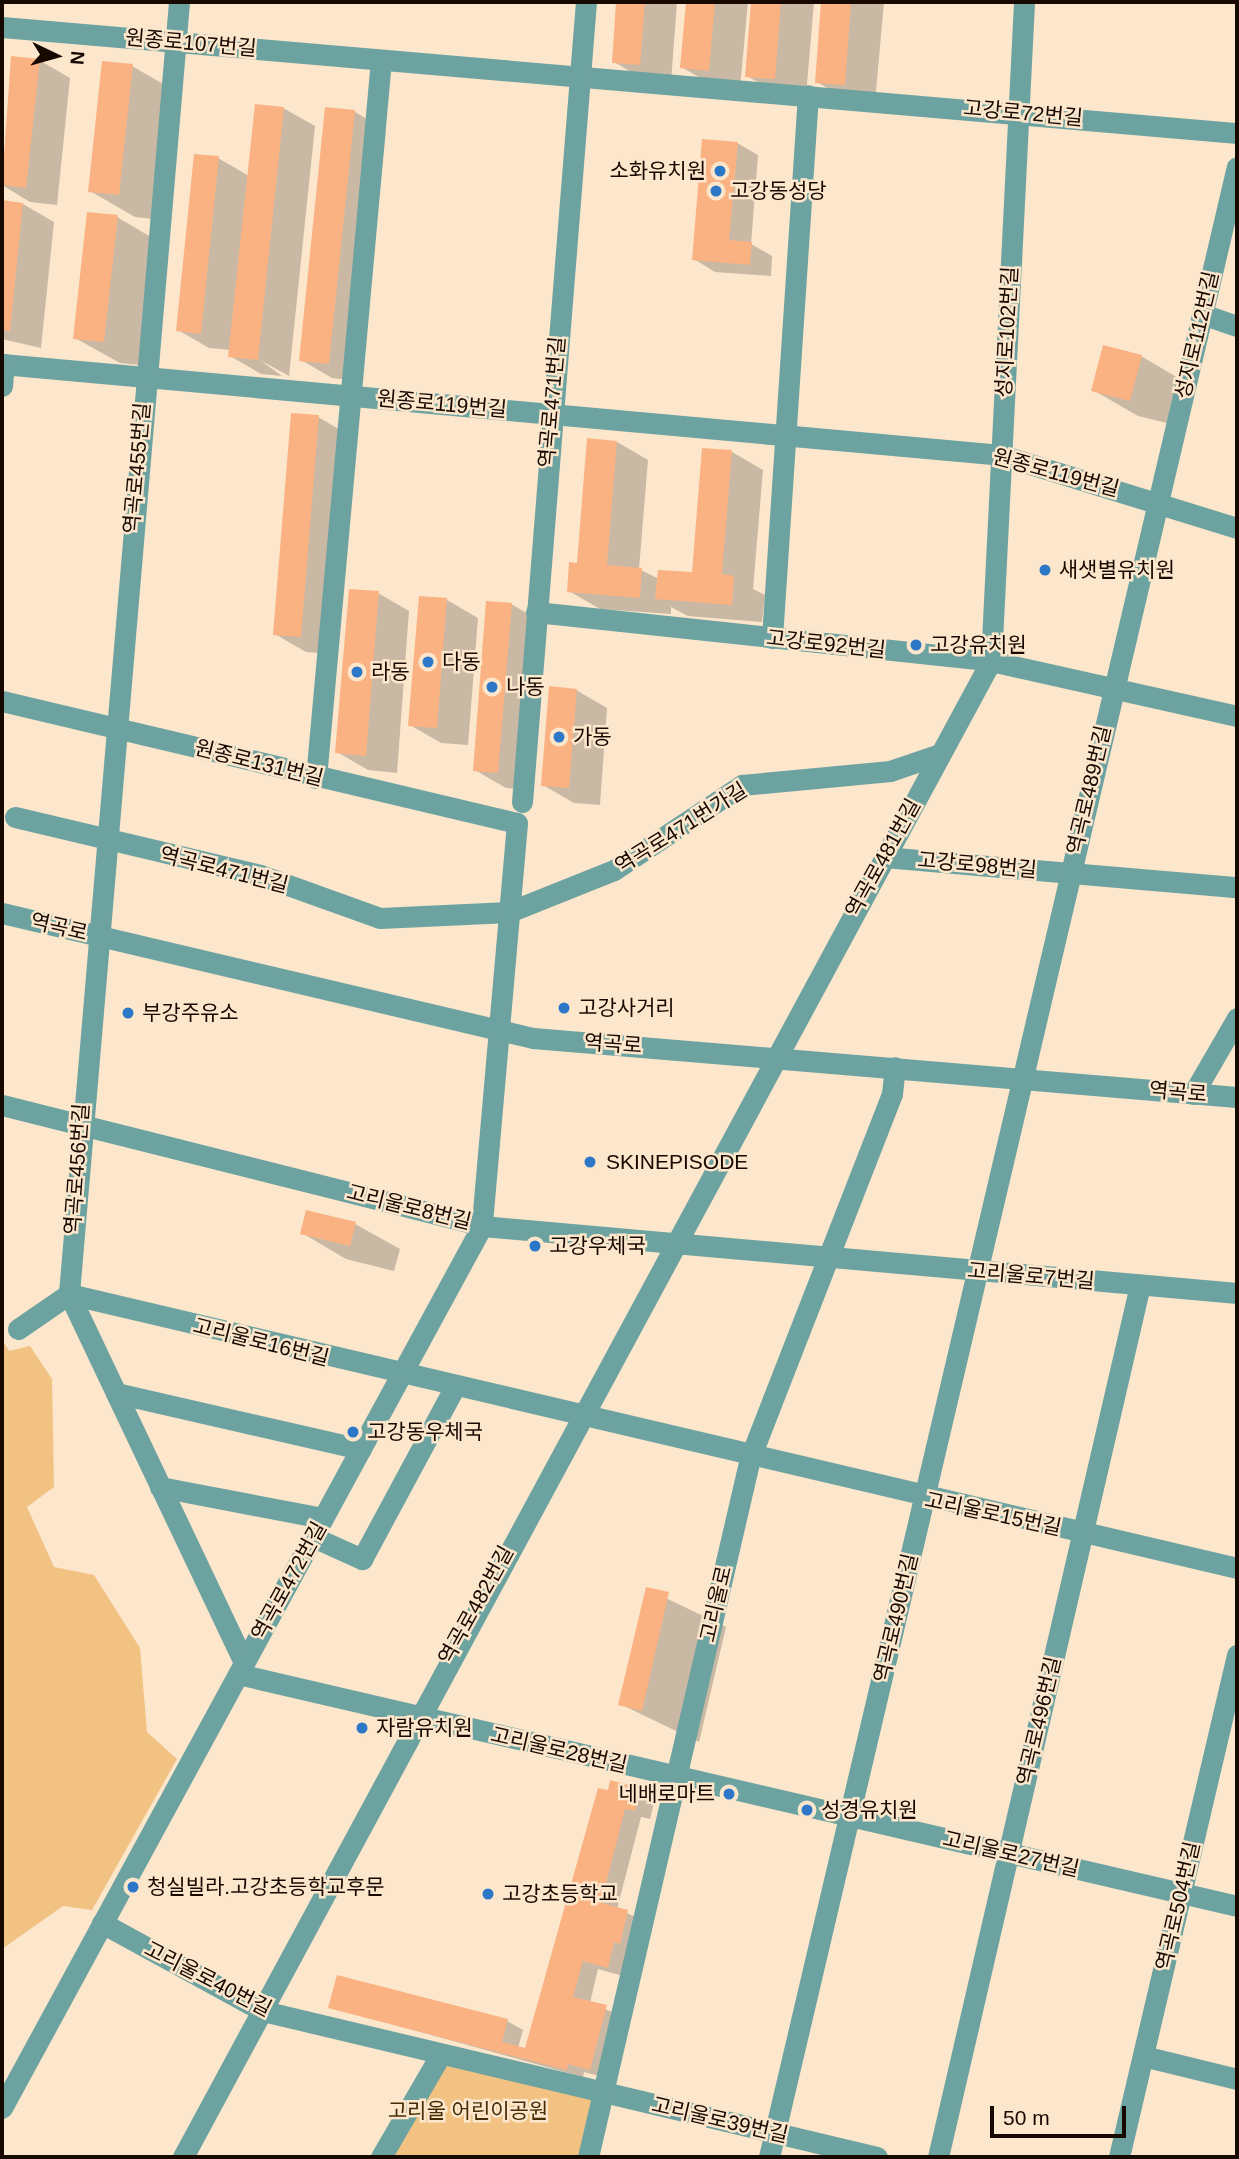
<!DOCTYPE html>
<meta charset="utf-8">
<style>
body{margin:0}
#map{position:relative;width:1239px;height:2159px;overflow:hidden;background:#fce6cc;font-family:Helvetica,"Noto Sans KR",sans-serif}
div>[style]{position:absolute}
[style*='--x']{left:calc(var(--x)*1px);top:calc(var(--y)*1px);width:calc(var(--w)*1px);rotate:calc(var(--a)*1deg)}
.green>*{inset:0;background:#f2c283}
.shadow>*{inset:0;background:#0003}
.building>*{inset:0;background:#fbb283}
.minor>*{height:21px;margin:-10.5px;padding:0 10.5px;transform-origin:10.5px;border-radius:10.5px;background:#6ca2a0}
.dots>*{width:19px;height:19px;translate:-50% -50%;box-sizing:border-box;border:4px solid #fce6cc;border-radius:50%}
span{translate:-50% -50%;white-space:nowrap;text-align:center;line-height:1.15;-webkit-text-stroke:5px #fce6cc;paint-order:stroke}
.street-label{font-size:21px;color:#170900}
.poi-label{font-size:21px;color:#170900}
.right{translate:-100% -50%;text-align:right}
.left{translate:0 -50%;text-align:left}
.park-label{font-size:21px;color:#462d05}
.frame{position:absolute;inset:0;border:4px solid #170900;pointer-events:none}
.north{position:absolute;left:21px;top:21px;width:70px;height:70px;-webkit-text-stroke:5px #fce6cc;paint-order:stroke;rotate:95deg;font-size:19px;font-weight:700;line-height:28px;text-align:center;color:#170900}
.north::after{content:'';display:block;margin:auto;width:24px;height:32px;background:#170900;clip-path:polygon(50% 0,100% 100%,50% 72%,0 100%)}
.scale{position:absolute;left:990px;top:2106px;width:136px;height:32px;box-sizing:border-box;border:4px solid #170900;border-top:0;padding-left:9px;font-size:21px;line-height:24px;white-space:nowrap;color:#170900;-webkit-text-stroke:5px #fce6cc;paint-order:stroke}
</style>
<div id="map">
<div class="green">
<div style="clip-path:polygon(2px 1339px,9px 1351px,30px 1346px,52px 1379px,54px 1487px,27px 1507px,54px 1567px,94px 1575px,140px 1648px,147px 1732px,177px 1759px,92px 1910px,63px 1906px,2px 1949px)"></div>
<div style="clip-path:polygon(443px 2058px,598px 2095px,582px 2157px,384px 2157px)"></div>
</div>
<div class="shadow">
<div style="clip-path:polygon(618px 2px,677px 2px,671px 82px,645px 80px,614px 62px)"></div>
<div style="clip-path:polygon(687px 2px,748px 2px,740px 88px,713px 85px,681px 67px)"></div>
<div style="clip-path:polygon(753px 2px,814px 2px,806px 96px,778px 94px,747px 76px)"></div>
<div style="clip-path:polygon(823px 2px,884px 2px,875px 102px,848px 100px,817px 82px)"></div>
<div style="clip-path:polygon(12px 58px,39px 60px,70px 78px,57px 205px,30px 202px,2px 185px)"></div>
<div style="clip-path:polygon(132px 66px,177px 92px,163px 220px,135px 217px,90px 191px)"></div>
<div style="clip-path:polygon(283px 108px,315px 126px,289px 376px,260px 360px,282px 376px,261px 374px,230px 356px,231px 350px,209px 348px,178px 330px,218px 158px,249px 176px)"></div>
<div style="clip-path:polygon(327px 109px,355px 112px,386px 130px,360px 381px,332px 378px,301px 360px)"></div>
<div style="clip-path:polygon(737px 143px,758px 155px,751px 244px,772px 256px,771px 276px,715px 272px,694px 259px)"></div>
<div style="clip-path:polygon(2px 202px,23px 204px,54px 222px,41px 348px,2px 339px)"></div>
<div style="clip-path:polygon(117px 217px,161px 243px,149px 366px,120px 363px,75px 338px)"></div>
<div style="clip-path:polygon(1141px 356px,1185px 382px,1175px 425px,1138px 416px,1093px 390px)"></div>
<div style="clip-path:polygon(318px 417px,349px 435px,332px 654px,306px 652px,275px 634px)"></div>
<div style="clip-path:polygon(589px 440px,617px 442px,648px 460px,639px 569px,659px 579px,693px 574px,732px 452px,763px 470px,753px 589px,765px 595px,762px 622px,688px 616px,671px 607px,671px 614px,600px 609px,569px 591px,579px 564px)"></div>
<div style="clip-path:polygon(378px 593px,409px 611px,397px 773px,368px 770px,337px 752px)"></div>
<div style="clip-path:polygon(447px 600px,478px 618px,468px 745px,441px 743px,410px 725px)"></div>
<div style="clip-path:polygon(511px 604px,542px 622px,529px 790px,506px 788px,475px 770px)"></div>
<div style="clip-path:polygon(576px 690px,607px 708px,600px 805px,574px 803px,543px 785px)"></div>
<div style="clip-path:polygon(355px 1224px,400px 1249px,394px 1271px,346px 1259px,302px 1233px)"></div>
<div style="clip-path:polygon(647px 1589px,726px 1627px,699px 1742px,620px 1704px)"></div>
<div style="clip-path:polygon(640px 1790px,655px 1799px,650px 1819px,641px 1817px,617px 1909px,643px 1920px,623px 1976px,598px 1969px,590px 2003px,622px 2016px,606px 2078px,584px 2072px,583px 2077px,330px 2007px,507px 2021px,523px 2030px,518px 2048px,527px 2050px,609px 1792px)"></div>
</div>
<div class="building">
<div style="clip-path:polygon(616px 2px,645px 2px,640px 65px,612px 63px)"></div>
<div style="clip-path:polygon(686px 2px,715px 2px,709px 71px,680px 68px)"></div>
<div style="clip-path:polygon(751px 2px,781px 2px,775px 79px,745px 77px)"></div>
<div style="clip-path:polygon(821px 2px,851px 2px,845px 85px,815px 83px)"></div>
<div style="clip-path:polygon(11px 56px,40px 59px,26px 188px,2px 185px)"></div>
<div style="clip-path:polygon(102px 61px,133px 64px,119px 195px,88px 192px)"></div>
<div style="clip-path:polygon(255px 104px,284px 107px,258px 360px,228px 357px)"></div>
<div style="clip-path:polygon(325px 107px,355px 110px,329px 364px,299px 361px)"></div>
<div style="clip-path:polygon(702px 139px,738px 142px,729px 240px,752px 242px,750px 265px,692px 260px)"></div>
<div style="clip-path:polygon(194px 154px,219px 156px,201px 334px,176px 331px)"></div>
<div style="clip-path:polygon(2px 200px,23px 203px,10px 331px,2px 331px)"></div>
<div style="clip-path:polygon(87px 212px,118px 215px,104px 342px,73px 339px)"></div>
<div style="clip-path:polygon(1103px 345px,1142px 355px,1130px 401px,1091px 391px)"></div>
<div style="clip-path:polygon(291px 413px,319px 415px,301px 637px,273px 635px)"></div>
<div style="clip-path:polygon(587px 438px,617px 441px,607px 565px,642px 568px,640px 598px,567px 592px,569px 562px,577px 563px)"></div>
<div style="clip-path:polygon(702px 448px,732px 450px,722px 574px,734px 576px,732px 605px,655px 599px,658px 570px,692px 572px)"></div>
<div style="clip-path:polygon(349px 589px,379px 591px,366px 756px,335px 753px)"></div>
<div style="clip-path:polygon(419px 596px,447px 598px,437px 728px,408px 726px)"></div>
<div style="clip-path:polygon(486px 601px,512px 603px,498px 773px,473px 771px)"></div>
<div style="clip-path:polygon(549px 686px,577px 689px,569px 788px,541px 786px)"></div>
<div style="clip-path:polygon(306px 1210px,356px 1222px,350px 1246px,300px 1234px)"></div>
<div style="clip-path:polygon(646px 1587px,669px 1592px,642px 1711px,618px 1705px)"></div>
<div style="clip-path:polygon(610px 1780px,641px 1788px,635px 1811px,625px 1809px,601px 1903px,628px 1910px,620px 1944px,614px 1942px,608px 1968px,583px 1961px,573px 1997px,607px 2005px,590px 2070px,568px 2064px,567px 2070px,328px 2008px,337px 1975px,508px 2019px,502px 2042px,525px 2048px,598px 1788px,608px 1790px)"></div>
</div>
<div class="minor">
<div style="--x:179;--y:2;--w:1297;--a:94.87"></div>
<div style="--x:69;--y:1294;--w:408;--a:64.6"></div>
<div style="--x:2;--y:27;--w:1240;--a:4.91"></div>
<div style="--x:1202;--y:314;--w:37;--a:19"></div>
<div style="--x:2;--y:364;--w:1003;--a:5.2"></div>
<div style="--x:1001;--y:455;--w:247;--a:17.2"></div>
<div style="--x:2;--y:386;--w:22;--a:-85"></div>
<div style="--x:536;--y:612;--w:458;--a:6.1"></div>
<div style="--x:991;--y:661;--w:252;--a:12.6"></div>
<div style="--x:772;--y:638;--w:544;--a:-86.21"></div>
<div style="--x:2;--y:701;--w:529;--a:13.33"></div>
<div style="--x:517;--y:823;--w:405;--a:95"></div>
<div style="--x:482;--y:1226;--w:1004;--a:118.56"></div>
<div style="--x:316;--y:778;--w:721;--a:-84.83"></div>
<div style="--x:522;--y:802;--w:803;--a:-85.43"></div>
<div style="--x:15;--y:817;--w:252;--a:13.3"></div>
<div style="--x:260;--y:875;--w:127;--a:19.7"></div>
<div style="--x:380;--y:918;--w:129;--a:-2.7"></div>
<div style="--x:509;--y:912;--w:113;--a:-21.8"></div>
<div style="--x:614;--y:870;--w:154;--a:-33.6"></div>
<div style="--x:742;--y:785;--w:149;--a:-5.4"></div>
<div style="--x:890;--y:771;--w:53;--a:-18.8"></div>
<div style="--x:884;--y:857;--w:354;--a:4.9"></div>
<div style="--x:2;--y:913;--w:546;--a:13.25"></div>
<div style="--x:533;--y:1038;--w:706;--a:4.79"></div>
<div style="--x:1193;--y:1094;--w:88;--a:-59.9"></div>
<div style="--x:2;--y:1105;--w:495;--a:14.1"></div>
<div style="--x:482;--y:1226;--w:758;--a:5.07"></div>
<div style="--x:18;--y:1329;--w:62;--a:-34.5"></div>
<div style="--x:69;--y:1294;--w:1200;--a:13.2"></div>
<div style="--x:116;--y:1393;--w:251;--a:12.9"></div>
<div style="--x:160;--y:1487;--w:166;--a:10.8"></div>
<div style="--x:313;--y:1537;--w:54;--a:24.2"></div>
<div style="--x:362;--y:1559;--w:194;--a:-61.7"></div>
<div style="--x:238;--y:1674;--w:1026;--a:13.07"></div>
<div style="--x:102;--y:1923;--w:183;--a:28.7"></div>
<div style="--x:263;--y:2011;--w:631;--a:13.38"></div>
<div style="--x:1143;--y:2056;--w:97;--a:13.7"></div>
<div style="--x:183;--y:2157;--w:1700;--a:-61.63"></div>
<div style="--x:991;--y:661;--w:660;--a:-87.13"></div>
<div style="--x:381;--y:2157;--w:119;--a:-59.8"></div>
<div style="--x:588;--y:2157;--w:718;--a:-76.95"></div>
<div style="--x:750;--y:1458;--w:391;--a:-68.7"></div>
<div style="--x:892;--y:1094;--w:27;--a:-84"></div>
<div style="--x:769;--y:2157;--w:2044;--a:-76.77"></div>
<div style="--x:938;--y:2157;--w:895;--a:-76.96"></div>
<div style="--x:1119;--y:2157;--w:516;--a:-76.77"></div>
</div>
<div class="dots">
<div style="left:720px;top:171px;background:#2c77c7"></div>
<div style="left:716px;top:191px;background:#2c77c7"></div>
<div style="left:1045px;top:570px;background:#2c77c7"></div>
<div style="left:916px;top:645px;background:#2c77c7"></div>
<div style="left:428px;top:662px;background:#2c77c7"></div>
<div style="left:357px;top:672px;background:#2c77c7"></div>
<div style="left:492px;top:687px;background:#2c77c7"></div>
<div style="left:559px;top:737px;background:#2c77c7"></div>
<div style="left:564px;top:1008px;background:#2c77c7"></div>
<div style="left:128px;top:1013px;background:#2c77c7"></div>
<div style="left:590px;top:1162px;background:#2c77c7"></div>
<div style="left:535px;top:1246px;background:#2c77c7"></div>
<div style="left:353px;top:1432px;background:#2c77c7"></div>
<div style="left:362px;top:1728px;background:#2c77c7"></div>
<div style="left:729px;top:1794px;background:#2c77c7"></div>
<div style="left:807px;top:1810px;background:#2c77c7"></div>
<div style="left:133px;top:1887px;background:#2c77c7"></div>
<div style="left:488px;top:1894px;background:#2c77c7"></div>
</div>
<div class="street-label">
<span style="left:191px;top:43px;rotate:5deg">원종로107번길</span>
<span style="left:1023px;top:113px;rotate:5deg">고강로72번길</span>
<span style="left:1007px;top:332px;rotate:-87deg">성지로102번길</span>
<span style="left:1197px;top:335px;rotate:-77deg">성지로112번길</span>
<span style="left:552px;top:402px;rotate:-85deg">역곡로471번길</span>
<span style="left:442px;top:404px;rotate:5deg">원종로119번길</span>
<span style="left:137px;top:468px;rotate:-85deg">역곡로455번길</span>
<span style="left:1056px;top:473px;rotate:15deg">원종로119번길</span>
<span style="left:826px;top:644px;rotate:6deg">고강로92번길</span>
<span style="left:259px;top:763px;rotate:14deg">원종로131번길</span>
<span style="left:1089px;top:790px;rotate:-77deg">역곡로489번길</span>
<span style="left:681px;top:828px;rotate:-32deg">역곡로471번가길</span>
<span style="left:883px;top:858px;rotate:-61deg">역곡로481번길</span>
<span style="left:977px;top:865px;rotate:5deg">고강로98번길</span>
<span style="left:224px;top:870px;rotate:14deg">역곡로471번길</span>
<span style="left:59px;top:927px;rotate:13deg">역곡로</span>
<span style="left:613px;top:1044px;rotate:4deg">역곡로</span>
<span style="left:1178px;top:1092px;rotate:5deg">역곡로</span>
<span style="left:77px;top:1169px;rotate:-86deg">역곡로456번길</span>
<span style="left:409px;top:1207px;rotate:14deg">고리울로8번길</span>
<span style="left:1031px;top:1276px;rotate:5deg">고리울로7번길</span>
<span style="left:261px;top:1342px;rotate:14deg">고리울로16번길</span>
<span style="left:993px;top:1514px;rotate:12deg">고리울로15번길</span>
<span style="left:289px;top:1581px;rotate:-61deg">역곡로472번길</span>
<span style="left:716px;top:1604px;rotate:-77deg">고리울로</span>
<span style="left:476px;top:1605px;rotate:-61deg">역곡로482번길</span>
<span style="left:896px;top:1618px;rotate:-77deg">역곡로490번길</span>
<span style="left:1039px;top:1721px;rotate:-77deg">역곡로496번길</span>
<span style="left:559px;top:1750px;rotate:13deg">고리울로28번길</span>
<span style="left:1011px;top:1854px;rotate:13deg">고리울로27번길</span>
<span style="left:1178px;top:1906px;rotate:-77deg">역곡로504번길</span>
<span style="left:208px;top:1979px;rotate:27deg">고리울로40번길</span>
<span style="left:720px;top:2120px;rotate:13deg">고리울로39번길</span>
</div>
<div class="poi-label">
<span class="right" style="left:706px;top:171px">소화유치원</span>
<span class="left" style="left:730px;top:191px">고강동성당</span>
<span class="left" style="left:1059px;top:570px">새샛별유치원</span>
<span class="left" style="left:930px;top:645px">고강유치원</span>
<span class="left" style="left:442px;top:662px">다동</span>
<span class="left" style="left:371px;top:672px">라동</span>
<span class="left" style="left:506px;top:687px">나동</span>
<span class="left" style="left:573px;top:737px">가동</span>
<span class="left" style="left:578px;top:1008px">고강사거리</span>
<span class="left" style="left:142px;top:1013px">부강주유소</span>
<span class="left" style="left:606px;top:1162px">SKINEPISODE</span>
<span class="left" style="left:549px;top:1246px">고강우체국</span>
<span class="left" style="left:367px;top:1432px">고강동우체국</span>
<span class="left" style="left:376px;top:1728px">자람유치원</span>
<span class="right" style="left:715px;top:1794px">네배로마트</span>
<span class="left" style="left:821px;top:1810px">성경유치원</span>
<span class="left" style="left:147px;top:1887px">청실빌라.고강초등학교후문</span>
<span class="left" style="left:502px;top:1894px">고강초등학교</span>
</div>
<div class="park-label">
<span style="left:468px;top:2111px">고리울 어린이공원</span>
</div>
<div class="frame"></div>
<div class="north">N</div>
<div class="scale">50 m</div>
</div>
